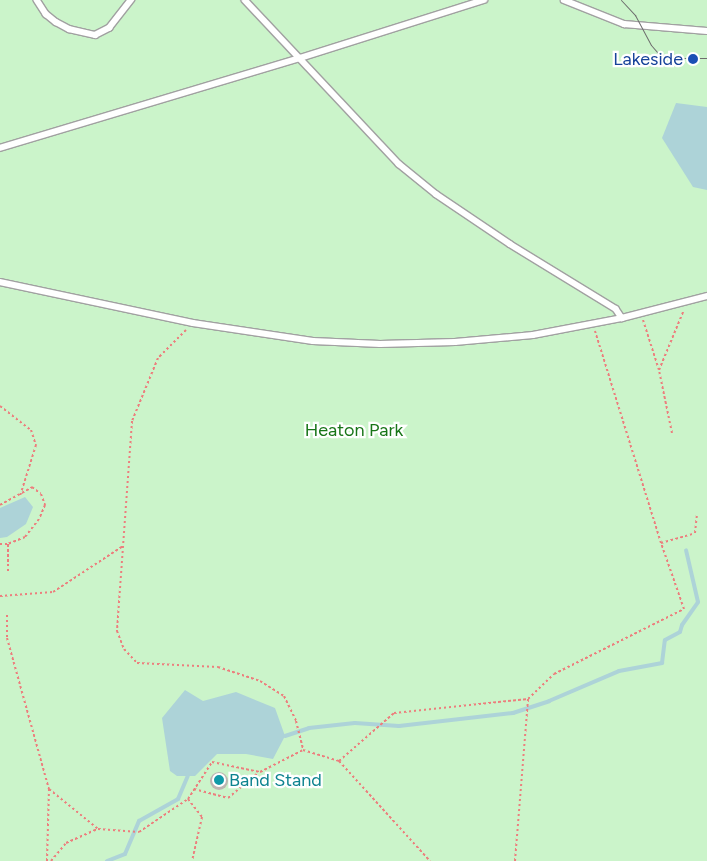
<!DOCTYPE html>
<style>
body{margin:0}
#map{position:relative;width:707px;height:861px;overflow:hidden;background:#f0ece8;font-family:Figtree,sans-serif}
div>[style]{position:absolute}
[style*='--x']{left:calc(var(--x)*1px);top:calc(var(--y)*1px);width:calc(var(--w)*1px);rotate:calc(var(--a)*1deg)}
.park>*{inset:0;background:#cbf4ca}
.water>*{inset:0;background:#add3d8}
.stream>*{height:4px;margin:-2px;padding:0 2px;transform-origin:2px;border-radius:2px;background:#add3d8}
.building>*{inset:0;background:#bdb5b1}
.round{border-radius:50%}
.path>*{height:2px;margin-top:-1px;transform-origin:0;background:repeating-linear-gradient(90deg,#ec7e7d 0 2.5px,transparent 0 5px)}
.roads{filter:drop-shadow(1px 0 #a1a1a1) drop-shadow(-1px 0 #a1a1a1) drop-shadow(0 1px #a1a1a1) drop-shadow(0 -1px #a1a1a1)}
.service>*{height:5.5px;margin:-2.75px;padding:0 2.75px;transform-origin:2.75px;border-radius:2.75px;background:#fff}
.tram>*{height:1px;margin:-0.5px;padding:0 0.5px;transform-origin:0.5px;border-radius:0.5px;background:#6e6e6e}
.dots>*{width:14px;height:14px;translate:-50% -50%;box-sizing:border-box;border:2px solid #fff;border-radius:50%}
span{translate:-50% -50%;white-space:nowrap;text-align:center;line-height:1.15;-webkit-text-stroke:4.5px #fff;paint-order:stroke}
.transit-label{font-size:18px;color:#164399}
.right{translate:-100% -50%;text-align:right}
.park-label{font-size:18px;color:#187518}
.culture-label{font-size:18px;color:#0d838f}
.left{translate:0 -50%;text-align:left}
</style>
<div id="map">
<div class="park">
<div style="clip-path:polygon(0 0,707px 0,707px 861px,0 861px)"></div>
</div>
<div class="water">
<div style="clip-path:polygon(676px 103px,707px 107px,707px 190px,693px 187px,662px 138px)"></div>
<div style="clip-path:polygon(25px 497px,33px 507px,26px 524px,7px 537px,0 538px,0 508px)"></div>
<div style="clip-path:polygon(185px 690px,203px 701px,236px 692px,275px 708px,285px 736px,273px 759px,246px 754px,217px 754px,195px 776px,177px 776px,170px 771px,162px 718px)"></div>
</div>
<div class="stream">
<div style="--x:285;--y:736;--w:25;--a:-18"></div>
<div style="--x:309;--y:728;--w:46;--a:-6.2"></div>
<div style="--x:355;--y:723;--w:44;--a:3.9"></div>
<div style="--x:399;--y:726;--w:115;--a:-6.5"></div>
<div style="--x:513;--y:713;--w:38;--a:-18"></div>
<div style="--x:549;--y:701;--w:76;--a:-23.2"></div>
<div style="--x:619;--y:671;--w:44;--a:-10.5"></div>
<div style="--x:662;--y:663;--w:23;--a:-83"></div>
<div style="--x:665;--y:640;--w:17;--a:-28"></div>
<div style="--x:680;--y:632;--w:7;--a:-74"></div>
<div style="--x:682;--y:625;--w:28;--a:-55"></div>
<div style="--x:698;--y:602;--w:53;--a:-103"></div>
<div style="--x:107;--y:861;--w:19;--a:-21"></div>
<div style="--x:125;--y:854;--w:36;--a:-67"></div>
<div style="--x:139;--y:821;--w:45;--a:-29.4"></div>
<div style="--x:178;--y:799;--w:25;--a:-67"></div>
</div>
<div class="building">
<div class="round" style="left:210px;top:772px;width:18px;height:18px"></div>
</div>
<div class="path">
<div style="--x:643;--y:320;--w:52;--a:72.3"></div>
<div style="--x:186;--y:330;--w:40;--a:135"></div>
<div style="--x:158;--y:358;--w:68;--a:112.4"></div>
<div style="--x:132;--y:421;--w:211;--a:94.1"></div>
<div style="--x:117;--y:631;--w:19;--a:69"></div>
<div style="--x:124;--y:649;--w:19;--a:47"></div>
<div style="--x:137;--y:663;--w:81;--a:2.8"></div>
<div style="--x:218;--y:667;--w:44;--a:18.4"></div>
<div style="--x:260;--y:681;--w:28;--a:32"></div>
<div style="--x:284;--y:696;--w:28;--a:64"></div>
<div style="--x:296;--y:721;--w:30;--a:76"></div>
<div style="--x:0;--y:406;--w:39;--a:38"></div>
<div style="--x:31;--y:430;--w:16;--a:72"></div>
<div style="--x:36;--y:445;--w:53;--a:107.4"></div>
<div style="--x:672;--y:433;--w:64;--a:-101.7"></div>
<div style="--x:659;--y:370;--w:63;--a:-67.5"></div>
<div style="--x:0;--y:505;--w:37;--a:-29"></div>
<div style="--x:32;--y:487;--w:11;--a:38"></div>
<div style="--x:41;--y:494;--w:12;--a:70"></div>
<div style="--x:45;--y:505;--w:15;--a:113"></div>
<div style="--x:39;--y:519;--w:23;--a:128"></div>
<div style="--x:25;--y:537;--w:18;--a:158"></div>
<div style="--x:661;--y:543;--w:35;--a:-16"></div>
<div style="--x:695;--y:533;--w:19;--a:-84"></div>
<div style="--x:0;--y:544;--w:8;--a:0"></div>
<div style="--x:8;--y:544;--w:30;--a:90"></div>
<div style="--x:0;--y:596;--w:53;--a:-4.3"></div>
<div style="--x:53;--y:592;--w:84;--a:-33.3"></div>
<div style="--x:7;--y:615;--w:23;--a:90"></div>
<div style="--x:7;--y:638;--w:157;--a:74.5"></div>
<div style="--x:49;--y:789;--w:63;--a:39.2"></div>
<div style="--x:98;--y:829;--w:41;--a:4.2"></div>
<div style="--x:139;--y:832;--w:59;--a:-34"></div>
<div style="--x:188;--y:799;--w:44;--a:-57"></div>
<div style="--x:212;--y:762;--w:49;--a:11.8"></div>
<div style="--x:260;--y:772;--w:48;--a:-27.1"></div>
<div style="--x:303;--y:750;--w:38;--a:17"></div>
<div style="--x:339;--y:761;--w:135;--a:47.7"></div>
<div style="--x:339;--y:761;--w:73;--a:-41.1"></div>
<div style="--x:394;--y:713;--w:135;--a:-6"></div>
<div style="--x:528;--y:699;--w:36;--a:-44"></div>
<div style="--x:554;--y:674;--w:145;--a:-26.6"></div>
<div style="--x:684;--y:609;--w:70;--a:-109.2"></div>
<div style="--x:661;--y:543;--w:222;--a:-107.3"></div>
<div style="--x:194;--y:789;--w:35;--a:15"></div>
<div style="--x:228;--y:798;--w:40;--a:-40"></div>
<div style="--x:188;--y:799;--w:23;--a:52"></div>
<div style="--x:202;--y:817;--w:45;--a:102.8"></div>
<div style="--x:47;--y:861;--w:72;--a:-88.4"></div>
<div style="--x:51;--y:861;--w:23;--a:-50"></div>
<div style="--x:66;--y:843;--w:35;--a:-24"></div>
<div style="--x:515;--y:861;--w:163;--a:-85.4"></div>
</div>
<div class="roads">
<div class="service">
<div style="--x:37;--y:0;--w:17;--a:57"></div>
<div style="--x:46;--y:14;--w:13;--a:39"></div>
<div style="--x:56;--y:22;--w:15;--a:28"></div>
<div style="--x:69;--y:29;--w:27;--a:13"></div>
<div style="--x:95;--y:35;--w:16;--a:-27"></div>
<div style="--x:109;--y:28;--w:36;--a:-52"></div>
<div style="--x:245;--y:0;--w:225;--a:46.8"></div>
<div style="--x:399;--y:164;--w:48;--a:39"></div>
<div style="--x:436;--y:194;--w:89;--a:34"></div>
<div style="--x:510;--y:244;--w:124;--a:31.5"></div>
<div style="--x:616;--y:309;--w:11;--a:56"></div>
<div style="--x:564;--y:0;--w:65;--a:21.8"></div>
<div style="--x:624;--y:24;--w:83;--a:4.8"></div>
<div style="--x:0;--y:148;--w:313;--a:-16.7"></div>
<div style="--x:300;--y:58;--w:193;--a:-17.5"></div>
<div style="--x:0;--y:282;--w:197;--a:12"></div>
<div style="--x:193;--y:323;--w:121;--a:8.5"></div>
<div style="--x:313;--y:341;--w:67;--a:2.6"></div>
<div style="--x:380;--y:344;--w:75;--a:-1.5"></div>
<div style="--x:455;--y:342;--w:78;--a:-5.1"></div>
<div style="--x:533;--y:335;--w:91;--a:-10.8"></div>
<div style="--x:622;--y:318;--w:88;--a:-14.5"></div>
</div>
</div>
<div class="tram">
<div style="--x:621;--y:0;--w:21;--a:47"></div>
<div style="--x:635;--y:15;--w:34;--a:62"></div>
<div style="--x:651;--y:45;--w:11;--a:49"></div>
<div style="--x:658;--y:53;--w:13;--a:23"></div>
<div style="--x:670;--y:58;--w:37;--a:0"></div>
</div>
<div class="dots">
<div style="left:693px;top:59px;background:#1a4fb4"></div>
<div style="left:219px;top:780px;background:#0f9aa8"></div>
</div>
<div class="transit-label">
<span class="right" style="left:683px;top:59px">Lakeside</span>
</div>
<div class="park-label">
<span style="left:354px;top:430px">Heaton Park</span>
</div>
<div class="culture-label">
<span class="left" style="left:229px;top:780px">Band Stand</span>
</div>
</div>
